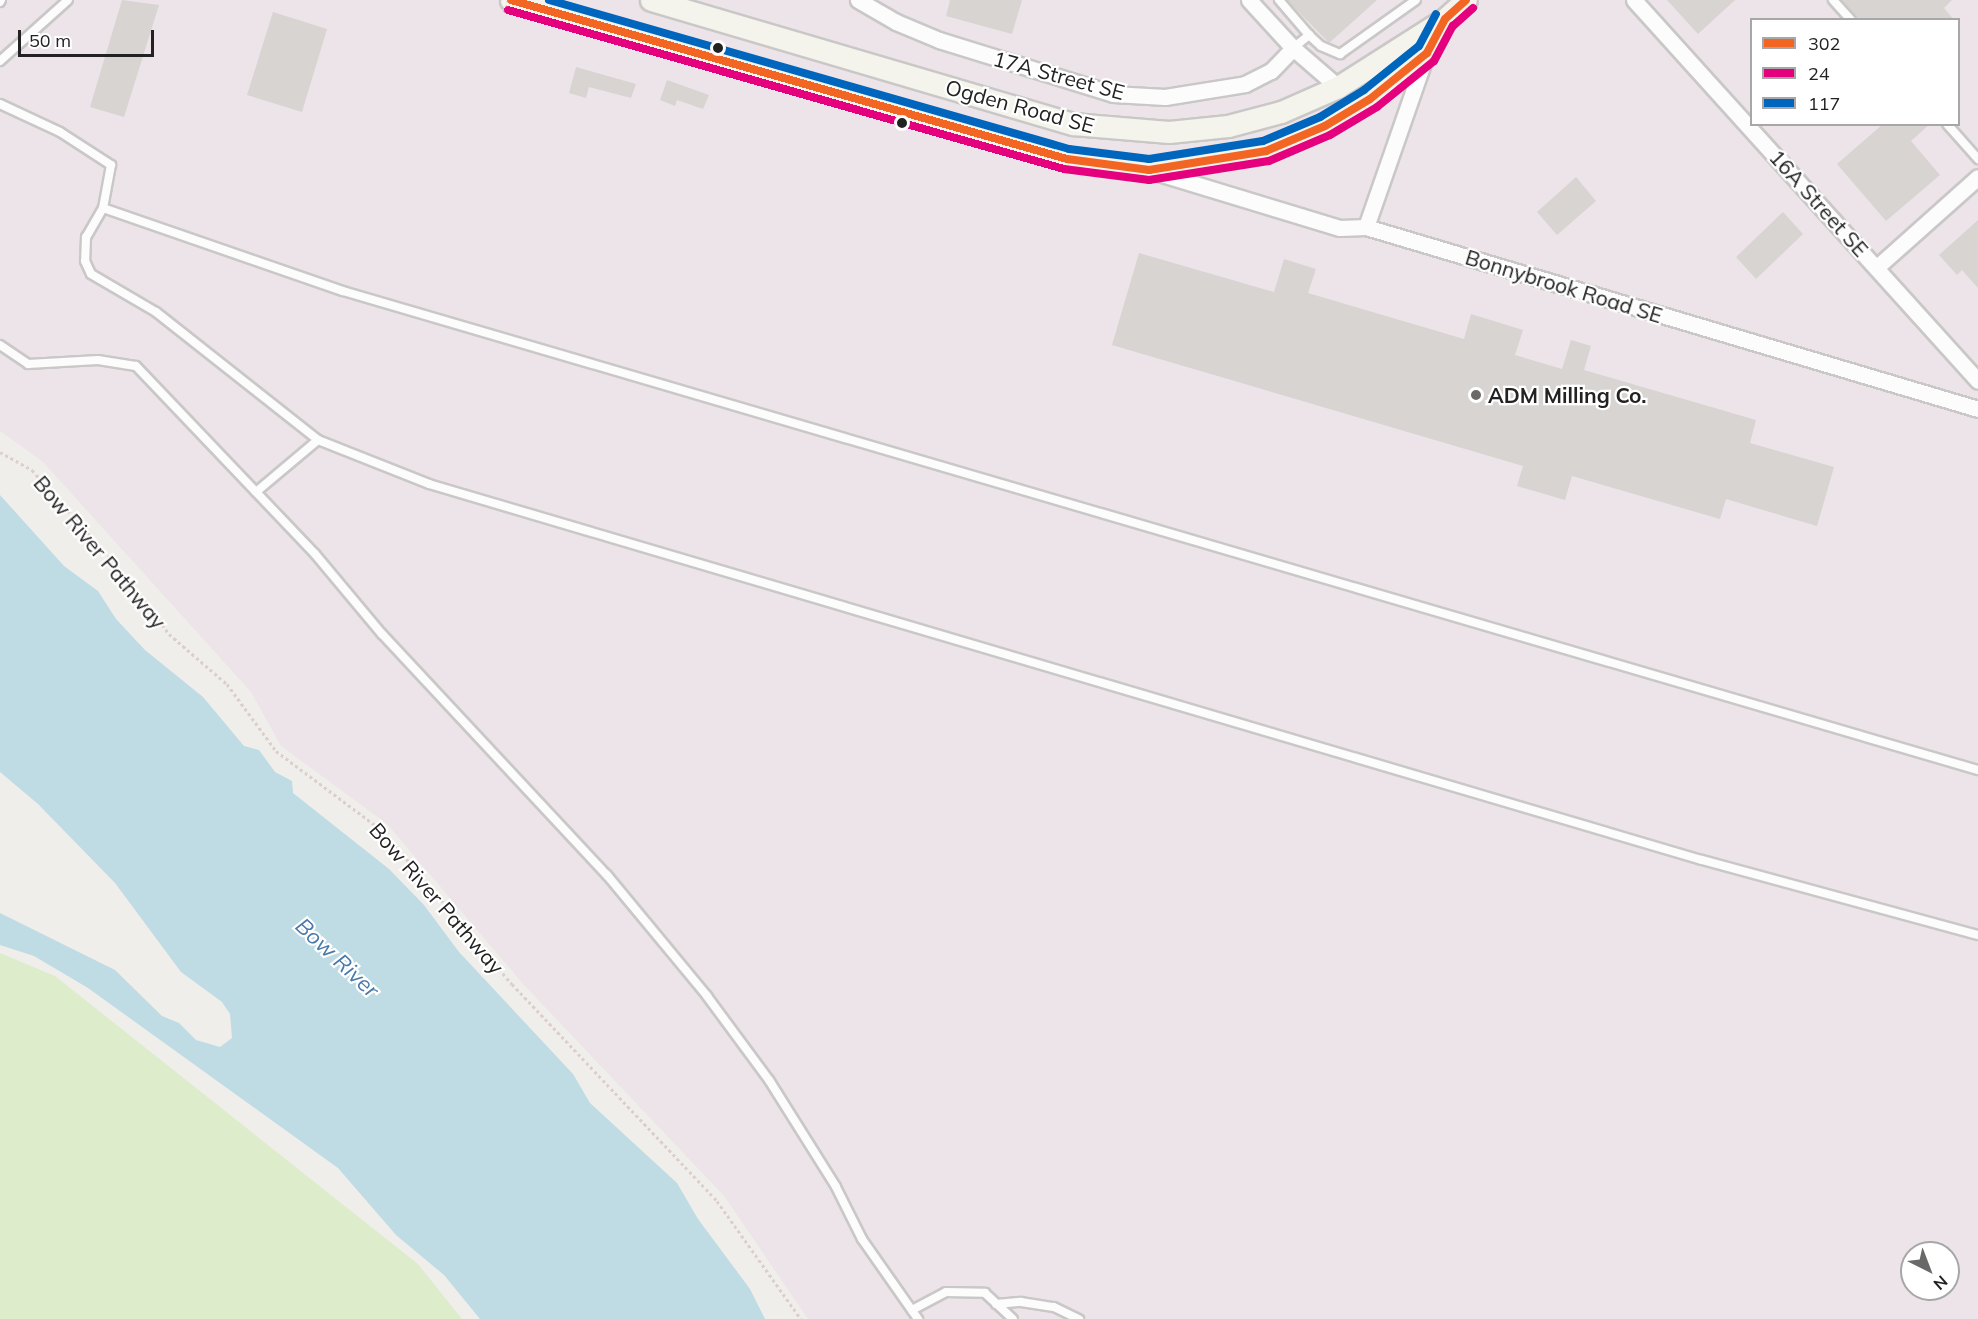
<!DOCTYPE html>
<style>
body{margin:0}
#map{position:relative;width:1978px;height:1319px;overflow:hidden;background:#f0eeeb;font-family:Mulish,sans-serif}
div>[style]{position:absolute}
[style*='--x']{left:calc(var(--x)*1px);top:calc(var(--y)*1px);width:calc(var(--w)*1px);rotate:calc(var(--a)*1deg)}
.industrial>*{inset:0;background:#ede4e9}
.grass>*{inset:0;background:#ddeccb}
.water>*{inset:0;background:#bfdbe3}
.building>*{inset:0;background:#d7d4d2}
.path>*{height:3px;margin-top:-1.5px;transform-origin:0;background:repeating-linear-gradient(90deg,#dccecd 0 3px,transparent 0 6px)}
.roads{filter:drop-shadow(2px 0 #c9c8c7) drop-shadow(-2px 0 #c9c8c7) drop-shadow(0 2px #c9c8c7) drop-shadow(0 -2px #c9c8c7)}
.lane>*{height:8px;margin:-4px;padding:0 4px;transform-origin:4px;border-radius:4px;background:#fdfcfc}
.street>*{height:15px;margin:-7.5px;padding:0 7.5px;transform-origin:7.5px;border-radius:7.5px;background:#fdfcfc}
.secondary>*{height:21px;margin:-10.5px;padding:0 10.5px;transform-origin:10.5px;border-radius:10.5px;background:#f4f4ed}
.bus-1>*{height:8px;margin:-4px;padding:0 4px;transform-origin:4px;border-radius:4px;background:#f26522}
.bus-2>*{height:8px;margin:-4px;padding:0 4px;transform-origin:4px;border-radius:4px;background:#e5007d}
.bus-3>*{height:8px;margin:-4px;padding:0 4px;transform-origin:4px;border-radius:4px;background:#0065bd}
.dots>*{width:16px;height:16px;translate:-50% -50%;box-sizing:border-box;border:3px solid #fff;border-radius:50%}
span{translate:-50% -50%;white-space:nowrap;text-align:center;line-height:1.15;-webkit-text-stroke:4.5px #fff;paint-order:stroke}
.street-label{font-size:21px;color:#222}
.poi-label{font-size:21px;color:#222;font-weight:700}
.left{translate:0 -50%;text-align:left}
.water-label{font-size:22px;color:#4a7aab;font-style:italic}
.legend{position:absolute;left:1750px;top:18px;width:210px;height:108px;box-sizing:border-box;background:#fff;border:2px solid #a7a7a7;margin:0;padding:8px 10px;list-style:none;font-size:18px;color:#222}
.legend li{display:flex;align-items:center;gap:12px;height:30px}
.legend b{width:30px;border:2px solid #a7a7a7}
.north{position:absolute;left:1900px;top:1241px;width:60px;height:60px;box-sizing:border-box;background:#fff;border:2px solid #a7a7a7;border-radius:50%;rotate:138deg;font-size:16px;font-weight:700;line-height:24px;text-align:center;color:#222}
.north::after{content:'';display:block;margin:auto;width:21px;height:27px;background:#6a6968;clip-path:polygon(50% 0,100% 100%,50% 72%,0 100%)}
.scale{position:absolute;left:18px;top:30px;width:136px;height:27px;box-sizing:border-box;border:3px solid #222;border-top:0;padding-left:8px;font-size:18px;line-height:21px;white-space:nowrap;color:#222;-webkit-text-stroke:4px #fff;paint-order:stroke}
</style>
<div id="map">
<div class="industrial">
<div style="clip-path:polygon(evenodd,0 0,1978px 0,1978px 1319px,808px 1319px,724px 1196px,523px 984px,387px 824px,281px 746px,251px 692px,43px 462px,0 431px,0 0,1752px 20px,1958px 20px,1958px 124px,1752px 124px,1752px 20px,0 0,1912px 1253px,1948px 1253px,1948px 1289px,1912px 1289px,1912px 1253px)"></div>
</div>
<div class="grass">
<div style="clip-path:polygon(0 953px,55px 976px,418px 1264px,462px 1319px,0 1319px)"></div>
</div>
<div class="water">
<div style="clip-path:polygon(0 495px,64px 566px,98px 591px,116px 619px,145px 650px,203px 697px,244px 746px,259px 750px,275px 772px,292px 781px,293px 793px,389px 869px,424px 905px,459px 952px,573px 1074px,590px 1103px,677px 1183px,698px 1219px,750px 1289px,765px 1319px,480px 1319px,444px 1275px,396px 1235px,338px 1168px,88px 988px,34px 956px,0 945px,0 913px,115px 970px,162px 1016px,179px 1023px,196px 1040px,220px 1047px,232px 1038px,230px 1014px,222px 1002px,181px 972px,115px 883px,38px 804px,0 772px)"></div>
</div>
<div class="building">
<div style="clip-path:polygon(122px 0,159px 5px,124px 117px,90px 107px)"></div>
<div style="clip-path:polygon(950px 0,1022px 0,1012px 34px,946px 16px)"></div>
<div style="clip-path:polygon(1287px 0,1377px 0,1329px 43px)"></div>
<div style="clip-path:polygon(1667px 0,1735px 0,1698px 34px)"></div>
<div style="clip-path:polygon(1842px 0,1952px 0,1944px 8px,1954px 20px,1860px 20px)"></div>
<div style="clip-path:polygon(273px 12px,327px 29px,302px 112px,247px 95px)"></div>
<div style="clip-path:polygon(576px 67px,636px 84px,631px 98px,589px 87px,586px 98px,569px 93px)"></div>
<div style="clip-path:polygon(667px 80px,709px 95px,703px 109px,677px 100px,675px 106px,660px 100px)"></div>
<div style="clip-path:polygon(1883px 124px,1930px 124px,1911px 141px,1940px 175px,1886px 221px,1837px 164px)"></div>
<div style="clip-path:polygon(1576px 177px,1596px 201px,1557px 235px,1537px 212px)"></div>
<div style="clip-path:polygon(1783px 212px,1803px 234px,1756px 279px,1736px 257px)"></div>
<div style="clip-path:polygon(1978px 220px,1978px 288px,1962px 270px,1957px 275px,1939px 255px)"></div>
<div style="clip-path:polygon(1139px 253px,1274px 292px,1284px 259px,1316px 269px,1308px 293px,1464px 339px,1471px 314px,1523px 330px,1515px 355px,1562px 369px,1571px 340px,1591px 346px,1584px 370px,1756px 420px,1750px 443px,1834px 467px,1817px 526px,1726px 499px,1720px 519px,1572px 476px,1565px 500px,1517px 486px,1523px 466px,1112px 345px)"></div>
</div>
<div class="path">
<div style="--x:0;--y:452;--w:37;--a:29"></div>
<div style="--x:32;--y:470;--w:148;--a:48.6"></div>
<div style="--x:130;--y:581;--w:66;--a:53.7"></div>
<div style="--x:169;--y:634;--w:77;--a:40.8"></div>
<div style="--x:227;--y:684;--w:83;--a:53.8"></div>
<div style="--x:276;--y:751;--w:134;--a:36.8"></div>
<div style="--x:383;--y:831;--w:200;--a:49.9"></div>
<div style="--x:512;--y:984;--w:299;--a:46.6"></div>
<div style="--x:717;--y:1201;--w:145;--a:54.6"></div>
</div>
<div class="roads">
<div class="lane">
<div style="--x:1279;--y:0;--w:46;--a:49.4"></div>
<div style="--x:1833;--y:0;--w:27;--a:48"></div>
<div style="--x:0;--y:2;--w:2;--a:-63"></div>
<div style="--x:1293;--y:48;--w:21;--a:-39"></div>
<div style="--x:1309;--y:35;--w:16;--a:43"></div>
<div style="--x:1321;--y:46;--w:21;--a:23"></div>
<div style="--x:1340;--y:54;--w:93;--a:-35.4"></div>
<div style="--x:0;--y:61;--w:91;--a:-41.9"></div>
<div style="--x:0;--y:104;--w:66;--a:25"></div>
<div style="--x:60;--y:132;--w:61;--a:32.9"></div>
<div style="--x:111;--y:165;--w:44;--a:100.5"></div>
<div style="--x:103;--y:208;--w:34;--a:120"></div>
<div style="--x:86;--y:237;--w:24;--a:92"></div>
<div style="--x:85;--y:261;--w:14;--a:65"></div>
<div style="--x:91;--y:274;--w:75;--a:30.3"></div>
<div style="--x:156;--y:312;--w:206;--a:38.3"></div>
<div style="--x:318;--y:440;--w:119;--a:21.6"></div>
<div style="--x:429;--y:484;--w:1327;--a:16.46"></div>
<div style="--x:1702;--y:860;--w:286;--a:15.2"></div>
<div style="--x:1947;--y:124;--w:47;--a:48.5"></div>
<div style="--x:103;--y:208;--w:254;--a:19.1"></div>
<div style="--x:343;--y:291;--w:1704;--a:16.33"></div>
<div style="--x:0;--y:345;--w:34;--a:34"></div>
<div style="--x:28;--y:364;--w:70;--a:-3.3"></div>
<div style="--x:98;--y:360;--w:38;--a:9"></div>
<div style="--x:136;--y:366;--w:260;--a:46.4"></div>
<div style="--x:315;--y:554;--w:104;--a:50.1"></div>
<div style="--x:382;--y:634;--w:330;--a:47"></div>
<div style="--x:607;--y:875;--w:157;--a:50.4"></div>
<div style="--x:707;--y:996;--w:104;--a:53.6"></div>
<div style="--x:769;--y:1080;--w:126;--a:57.9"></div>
<div style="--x:836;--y:1187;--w:58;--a:63.4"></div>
<div style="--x:862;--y:1239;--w:98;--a:55"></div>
<div style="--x:256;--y:492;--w:81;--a:-40"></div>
<div style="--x:996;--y:1304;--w:25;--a:-5"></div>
<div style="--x:1021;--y:1302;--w:33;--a:9"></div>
<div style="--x:1054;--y:1307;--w:28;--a:26"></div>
<div style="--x:912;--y:1310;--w:38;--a:-28"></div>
<div style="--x:946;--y:1292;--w:39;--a:1"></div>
<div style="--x:985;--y:1293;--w:38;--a:43"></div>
</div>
<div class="street">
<div style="--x:858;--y:0;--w:44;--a:30.1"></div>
<div style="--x:896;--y:22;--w:47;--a:22.7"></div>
<div style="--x:939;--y:40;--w:182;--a:17.2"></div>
<div style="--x:1113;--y:94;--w:52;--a:3.3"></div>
<div style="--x:1165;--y:97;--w:81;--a:-9.2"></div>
<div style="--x:1245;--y:84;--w:29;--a:-27"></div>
<div style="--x:1271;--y:71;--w:32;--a:-46"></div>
<div style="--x:1249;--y:0;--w:65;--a:47.5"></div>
<div style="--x:1293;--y:48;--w:60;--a:40.9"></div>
<div style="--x:1634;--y:0;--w:513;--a:47.92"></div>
<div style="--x:1152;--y:171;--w:196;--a:16.9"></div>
<div style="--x:1340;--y:228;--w:26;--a:-2"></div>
<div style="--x:1366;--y:227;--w:638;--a:16.56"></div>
<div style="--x:1366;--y:227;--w:182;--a:-70.8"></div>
<div style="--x:1877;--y:267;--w:135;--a:-41.7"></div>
</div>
<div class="secondary">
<div style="--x:511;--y:0;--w:578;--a:15.96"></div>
<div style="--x:1067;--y:159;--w:83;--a:7.6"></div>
<div style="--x:1149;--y:170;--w:119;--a:-9.2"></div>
<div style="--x:1266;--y:151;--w:64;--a:-23"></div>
<div style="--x:1325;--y:126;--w:52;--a:-31"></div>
<div style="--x:1370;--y:99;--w:73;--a:-38.9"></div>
<div style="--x:1427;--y:53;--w:38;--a:-62"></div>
<div style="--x:651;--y:0;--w:440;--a:16.4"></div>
<div style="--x:1073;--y:124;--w:96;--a:4.8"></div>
<div style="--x:1169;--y:132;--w:59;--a:-5.8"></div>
<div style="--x:1228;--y:126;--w:55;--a:-14.8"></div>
<div style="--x:1281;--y:112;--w:62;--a:-23.7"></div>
<div style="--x:1338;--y:87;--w:127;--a:-32.4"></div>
<div style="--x:1445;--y:19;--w:28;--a:-42"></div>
</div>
</div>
<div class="bus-1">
<div style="--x:511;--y:0;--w:578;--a:15.96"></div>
<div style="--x:1067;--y:159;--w:83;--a:7.6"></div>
<div style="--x:1149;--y:170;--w:119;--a:-9.2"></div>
<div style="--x:1266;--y:151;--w:64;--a:-23"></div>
<div style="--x:1325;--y:126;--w:52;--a:-31"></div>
<div style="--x:1370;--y:99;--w:73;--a:-38.9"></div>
<div style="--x:1427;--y:53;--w:38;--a:-62"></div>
<div style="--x:1445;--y:19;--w:28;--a:-42"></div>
</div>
<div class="bus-2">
<div style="--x:508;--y:10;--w:578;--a:15.96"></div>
<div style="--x:1064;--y:169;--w:86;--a:7.4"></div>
<div style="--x:1149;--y:180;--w:121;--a:-9"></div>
<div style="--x:1269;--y:161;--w:66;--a:-23.1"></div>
<div style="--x:1330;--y:135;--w:55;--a:-30.8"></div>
<div style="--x:1377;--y:107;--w:73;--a:-38.9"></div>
<div style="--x:1434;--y:61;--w:40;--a:-62"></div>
<div style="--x:1453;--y:26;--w:27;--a:-42"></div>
</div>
<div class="bus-3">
<div style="--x:549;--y:0;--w:541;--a:15.99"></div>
<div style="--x:1069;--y:149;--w:81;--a:7.1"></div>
<div style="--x:1149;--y:159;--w:115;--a:-9"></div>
<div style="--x:1263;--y:141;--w:62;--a:-22.8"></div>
<div style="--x:1320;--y:117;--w:52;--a:-31.5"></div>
<div style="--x:1364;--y:90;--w:70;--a:-38.7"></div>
<div style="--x:1419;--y:46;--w:36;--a:-62"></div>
</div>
<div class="dots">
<div style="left:718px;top:48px;background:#222"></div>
<div style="left:902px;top:123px;background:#222"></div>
<div style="left:1476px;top:395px;background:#6a6968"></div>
</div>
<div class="street-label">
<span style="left:1059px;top:75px;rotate:15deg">17A Street SE</span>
<span style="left:1020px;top:106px;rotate:15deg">Ogden Road SE</span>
<span style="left:1819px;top:203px;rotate:48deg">16A Street SE</span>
<span style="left:1564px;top:286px;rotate:17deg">Bonnybrook Road SE</span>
<span style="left:100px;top:552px;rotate:50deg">Bow River Pathway</span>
<span style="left:437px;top:898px;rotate:49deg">Bow River Pathway</span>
</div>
<div class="poi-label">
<span class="left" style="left:1488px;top:395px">ADM Milling Co.</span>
</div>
<div class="water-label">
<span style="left:337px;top:958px;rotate:43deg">Bow River</span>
</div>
<ul class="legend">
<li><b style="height:8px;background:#f26522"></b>302</li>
<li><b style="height:8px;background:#e5007d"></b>24</li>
<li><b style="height:8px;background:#0065bd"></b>117</li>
</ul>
<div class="north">N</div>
<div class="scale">50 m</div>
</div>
